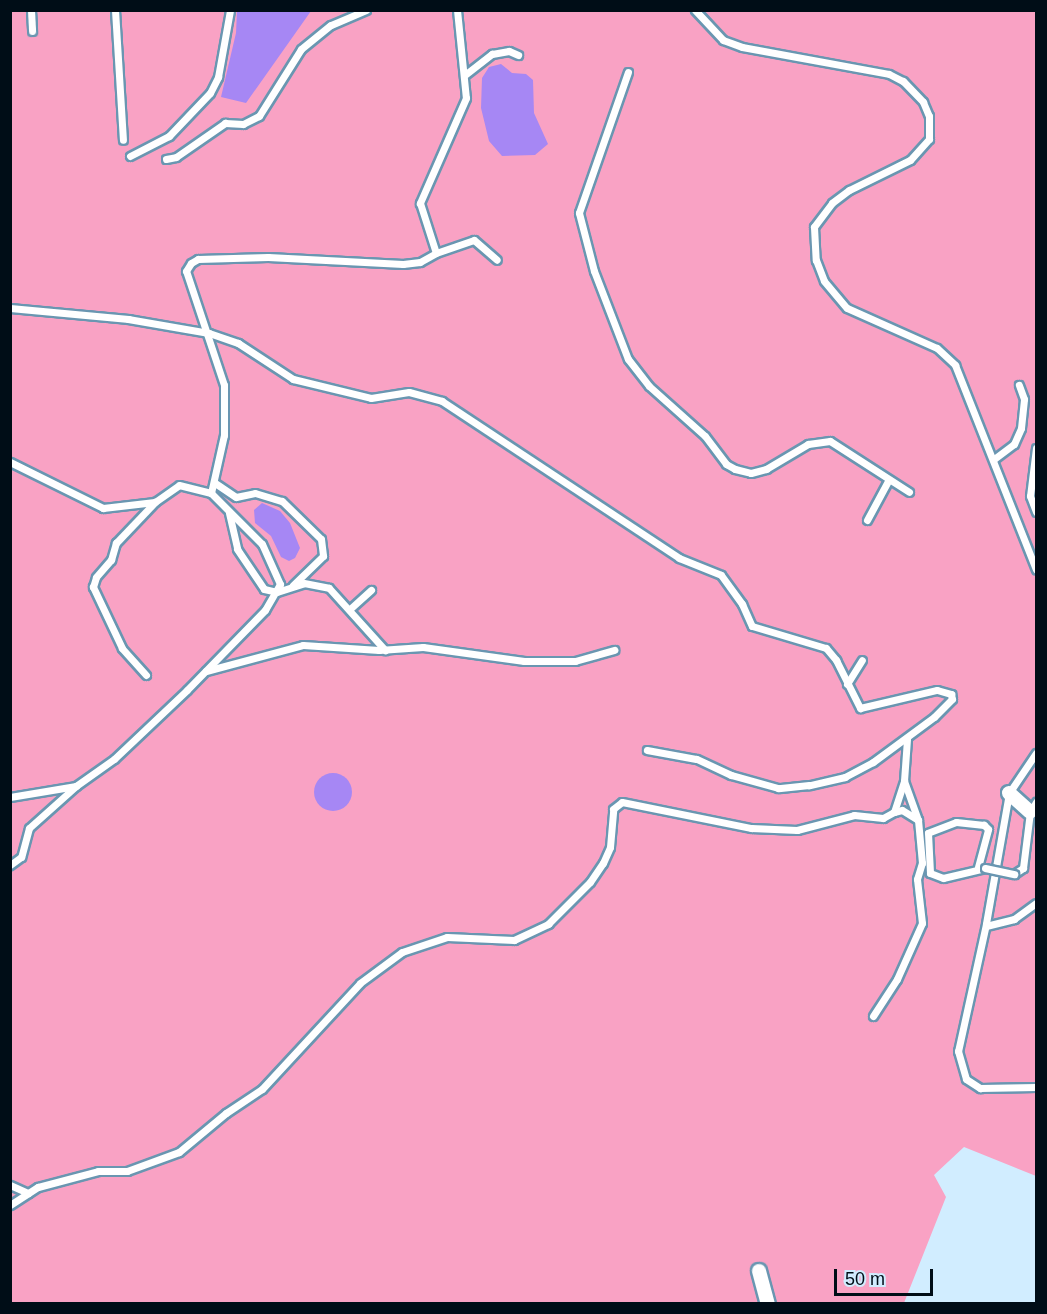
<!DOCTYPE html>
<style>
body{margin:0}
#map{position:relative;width:1047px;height:1314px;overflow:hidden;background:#d1edff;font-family:Helvetica,sans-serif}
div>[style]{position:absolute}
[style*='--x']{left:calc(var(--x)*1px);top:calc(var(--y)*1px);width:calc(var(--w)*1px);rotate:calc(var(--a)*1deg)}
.green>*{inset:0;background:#f9a2c4}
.water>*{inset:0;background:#a687f4}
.round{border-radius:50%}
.roads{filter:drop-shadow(2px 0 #6a96b1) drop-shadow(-2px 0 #6a96b1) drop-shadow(0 2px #6a96b1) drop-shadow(0 -2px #6a96b1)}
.service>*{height:7px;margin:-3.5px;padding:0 3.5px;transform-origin:3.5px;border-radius:3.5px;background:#fff}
.minor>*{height:14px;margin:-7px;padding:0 7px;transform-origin:7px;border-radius:7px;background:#fff}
.bridges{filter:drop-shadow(2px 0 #6a96b1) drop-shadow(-2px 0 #6a96b1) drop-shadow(0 2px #6a96b1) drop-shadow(0 -2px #6a96b1)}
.service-bridge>*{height:7px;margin:-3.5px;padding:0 3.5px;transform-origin:3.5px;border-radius:3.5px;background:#fff}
span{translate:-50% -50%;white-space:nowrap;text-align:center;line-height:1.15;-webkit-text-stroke:4.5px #d1edff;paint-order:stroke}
.frame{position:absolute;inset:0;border:12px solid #000d17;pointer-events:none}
.scale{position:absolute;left:834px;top:1269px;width:99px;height:27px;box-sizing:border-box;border:3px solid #000d17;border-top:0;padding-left:8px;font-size:18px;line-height:21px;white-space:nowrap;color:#000d17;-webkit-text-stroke:4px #d1edff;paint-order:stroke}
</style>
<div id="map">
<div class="green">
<div style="clip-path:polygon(10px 11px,1036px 11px,1036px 1176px,964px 1147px,934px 1175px,946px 1197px,904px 1303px,11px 1303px)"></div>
</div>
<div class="water">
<div style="clip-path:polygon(237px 11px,311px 11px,246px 103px,221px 97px,236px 33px)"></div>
<div style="clip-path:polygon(501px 64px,512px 73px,526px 74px,533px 80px,534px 113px,548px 144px,535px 155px,502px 156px,489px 141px,481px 108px,482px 78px,489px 67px)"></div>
<div style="clip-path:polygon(262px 503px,280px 511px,290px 523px,300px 548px,295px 558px,289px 561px,281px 557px,271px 536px,255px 523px,254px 510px)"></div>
<div class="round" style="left:314px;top:773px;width:38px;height:38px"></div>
</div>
<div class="roads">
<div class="service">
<div style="--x:31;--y:10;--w:21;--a:87"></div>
<div style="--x:115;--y:10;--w:130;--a:86.5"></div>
<div style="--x:457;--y:10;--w:88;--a:84.2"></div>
<div style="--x:466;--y:98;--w:115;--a:113.7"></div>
<div style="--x:420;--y:203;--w:52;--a:72.3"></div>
<div style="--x:436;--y:253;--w:40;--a:-18.9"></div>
<div style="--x:474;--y:240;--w:30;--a:41"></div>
<div style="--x:695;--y:10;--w:41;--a:47"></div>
<div style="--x:723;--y:40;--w:20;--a:20"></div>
<div style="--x:742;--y:47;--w:149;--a:10.4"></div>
<div style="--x:889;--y:74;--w:16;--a:27"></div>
<div style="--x:903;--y:81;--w:29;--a:46"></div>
<div style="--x:923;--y:102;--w:15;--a:67"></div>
<div style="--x:929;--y:116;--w:23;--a:90"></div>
<div style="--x:929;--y:139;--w:28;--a:132"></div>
<div style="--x:910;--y:160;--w:68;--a:153.8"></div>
<div style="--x:849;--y:190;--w:21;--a:143"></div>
<div style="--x:832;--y:203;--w:30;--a:127"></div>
<div style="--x:814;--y:227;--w:33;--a:87"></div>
<div style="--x:816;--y:260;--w:22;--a:69"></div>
<div style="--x:824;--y:281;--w:35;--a:50"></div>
<div style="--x:847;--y:308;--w:98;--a:24"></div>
<div style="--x:937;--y:348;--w:25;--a:43"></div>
<div style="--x:955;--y:365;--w:220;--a:68.4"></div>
<div style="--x:628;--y:72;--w:149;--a:109.2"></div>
<div style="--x:579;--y:213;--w:60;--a:75.5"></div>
<div style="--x:594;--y:271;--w:94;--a:68.9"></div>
<div style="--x:628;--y:359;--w:34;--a:52"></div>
<div style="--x:649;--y:386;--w:75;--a:41.8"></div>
<div style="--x:705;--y:436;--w:35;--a:53"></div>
<div style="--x:726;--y:464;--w:10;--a:29"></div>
<div style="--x:735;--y:469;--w:16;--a:14"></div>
<div style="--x:751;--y:473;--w:16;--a:-15"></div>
<div style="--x:766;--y:469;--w:49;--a:-30.8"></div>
<div style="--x:808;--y:444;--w:22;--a:-8"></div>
<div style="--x:830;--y:441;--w:94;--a:32.8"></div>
<div style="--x:466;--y:74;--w:33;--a:-38"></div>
<div style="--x:492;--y:54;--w:17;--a:-10"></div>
<div style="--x:509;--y:51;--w:10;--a:24"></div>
<div style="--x:130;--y:156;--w:44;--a:-27.1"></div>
<div style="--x:169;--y:136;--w:59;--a:-46.4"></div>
<div style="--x:210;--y:93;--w:18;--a:-63"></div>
<div style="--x:218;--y:77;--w:68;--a:-79.8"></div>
<div style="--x:166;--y:159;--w:10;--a:-11"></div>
<div style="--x:176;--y:157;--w:60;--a:-34.8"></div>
<div style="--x:225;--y:123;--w:18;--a:3"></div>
<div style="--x:243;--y:124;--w:18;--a:-27"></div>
<div style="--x:259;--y:116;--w:79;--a:-57.9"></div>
<div style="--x:301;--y:49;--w:38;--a:-39"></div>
<div style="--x:331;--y:25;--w:38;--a:-23"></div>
<div style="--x:10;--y:308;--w:119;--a:5.3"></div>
<div style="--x:128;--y:319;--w:82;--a:9.8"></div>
<div style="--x:209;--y:333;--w:31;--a:19"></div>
<div style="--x:238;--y:343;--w:66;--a:33.2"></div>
<div style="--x:293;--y:379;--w:80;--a:13.7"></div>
<div style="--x:371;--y:398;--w:38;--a:-9"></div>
<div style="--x:409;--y:392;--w:34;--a:15"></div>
<div style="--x:442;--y:401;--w:284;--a:33.5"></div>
<div style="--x:679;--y:558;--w:45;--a:22"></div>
<div style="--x:721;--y:575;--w:36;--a:54"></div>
<div style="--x:742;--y:604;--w:24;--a:66"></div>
<div style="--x:752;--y:626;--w:77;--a:16.6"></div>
<div style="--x:826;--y:648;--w:16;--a:50"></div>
<div style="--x:836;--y:660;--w:54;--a:63.4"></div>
<div style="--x:860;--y:708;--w:79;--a:-13.2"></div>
<div style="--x:937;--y:690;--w:15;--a:16"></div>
<div style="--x:951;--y:694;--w:5;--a:79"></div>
<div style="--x:952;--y:699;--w:25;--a:135"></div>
<div style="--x:934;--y:717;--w:76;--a:143.6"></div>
<div style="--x:873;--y:762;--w:32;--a:152"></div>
<div style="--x:845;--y:777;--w:37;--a:167"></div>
<div style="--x:809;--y:785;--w:31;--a:174"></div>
<div style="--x:778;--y:788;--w:49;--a:-164.5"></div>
<div style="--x:731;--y:775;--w:38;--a:-155"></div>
<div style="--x:696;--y:759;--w:50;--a:-169.6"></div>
<div style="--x:1036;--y:448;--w:48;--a:97.1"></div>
<div style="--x:1030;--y:496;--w:17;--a:69"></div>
<div style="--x:994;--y:459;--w:25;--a:-37"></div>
<div style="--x:1014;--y:444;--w:17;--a:-66"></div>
<div style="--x:1021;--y:428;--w:29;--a:-84"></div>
<div style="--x:1024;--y:399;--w:15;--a:-110"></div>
<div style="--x:10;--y:462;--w:104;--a:26.3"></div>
<div style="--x:103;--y:508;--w:52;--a:-6.6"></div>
<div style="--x:155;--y:502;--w:29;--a:-35"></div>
<div style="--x:179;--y:485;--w:33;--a:14"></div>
<div style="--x:211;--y:493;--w:72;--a:45"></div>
<div style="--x:262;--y:544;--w:44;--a:65.8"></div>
<div style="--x:280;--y:584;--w:30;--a:120"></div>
<div style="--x:265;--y:610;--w:112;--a:134.3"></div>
<div style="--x:187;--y:690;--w:100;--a:136.6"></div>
<div style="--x:114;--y:759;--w:47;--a:144.6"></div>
<div style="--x:76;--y:786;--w:63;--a:138.2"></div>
<div style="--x:29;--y:828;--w:30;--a:105"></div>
<div style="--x:21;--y:857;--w:14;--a:144"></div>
<div style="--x:215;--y:483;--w:25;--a:34"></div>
<div style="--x:236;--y:497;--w:19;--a:-12"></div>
<div style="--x:255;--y:493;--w:28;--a:17"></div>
<div style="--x:282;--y:501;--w:54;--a:44.3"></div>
<div style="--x:321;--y:539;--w:17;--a:83"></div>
<div style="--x:323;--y:556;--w:42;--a:136"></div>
<div style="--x:211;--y:493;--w:59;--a:-77.4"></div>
<div style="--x:224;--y:435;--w:50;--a:-90"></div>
<div style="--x:224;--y:385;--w:120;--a:-108.4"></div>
<div style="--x:186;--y:271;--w:9;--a:-58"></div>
<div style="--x:191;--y:263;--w:8;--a:-30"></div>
<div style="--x:198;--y:259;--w:70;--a:-1.6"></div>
<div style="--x:268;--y:257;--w:135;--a:3"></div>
<div style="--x:403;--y:264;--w:17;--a:-7"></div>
<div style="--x:420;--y:262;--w:18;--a:-29"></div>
<div style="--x:229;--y:513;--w:37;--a:77"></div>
<div style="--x:237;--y:549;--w:48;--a:56"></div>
<div style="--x:264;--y:589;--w:13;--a:13"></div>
<div style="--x:277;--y:592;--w:28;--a:-18"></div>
<div style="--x:304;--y:583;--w:25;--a:11"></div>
<div style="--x:329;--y:588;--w:84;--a:47.9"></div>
<div style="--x:867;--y:520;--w:44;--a:-61.7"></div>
<div style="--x:351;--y:608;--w:27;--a:-42"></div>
<div style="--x:206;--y:671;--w:100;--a:-15"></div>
<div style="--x:303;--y:645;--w:76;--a:3.8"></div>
<div style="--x:379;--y:650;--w:44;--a:-3.9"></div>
<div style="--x:423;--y:647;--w:102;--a:7.9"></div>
<div style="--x:524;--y:661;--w:51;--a:0"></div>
<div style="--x:575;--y:661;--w:41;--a:-15.8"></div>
<div style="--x:146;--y:675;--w:36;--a:-132"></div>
<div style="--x:122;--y:648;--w:68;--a:-115.4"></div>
<div style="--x:93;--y:587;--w:10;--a:-73"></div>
<div style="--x:96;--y:577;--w:23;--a:-49"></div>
<div style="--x:111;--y:560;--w:18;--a:-74"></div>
<div style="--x:116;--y:543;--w:57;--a:-46.4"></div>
<div style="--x:847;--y:684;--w:28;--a:-58"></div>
<div style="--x:1036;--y:753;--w:48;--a:124"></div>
<div style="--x:1009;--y:793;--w:133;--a:100"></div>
<div style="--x:986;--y:924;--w:130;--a:102.4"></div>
<div style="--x:958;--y:1051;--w:29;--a:74"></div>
<div style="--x:966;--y:1079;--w:17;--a:33"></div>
<div style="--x:980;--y:1088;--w:56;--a:-1"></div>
<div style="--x:10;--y:797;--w:67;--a:-9.5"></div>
<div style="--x:894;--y:812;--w:8;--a:-14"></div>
<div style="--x:902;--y:810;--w:19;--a:32"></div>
<div style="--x:978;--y:867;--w:39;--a:-75"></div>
<div style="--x:988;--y:829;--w:6;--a:-135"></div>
<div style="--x:984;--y:825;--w:28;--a:-174"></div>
<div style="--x:956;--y:822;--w:30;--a:159"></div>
<div style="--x:928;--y:833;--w:40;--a:87.1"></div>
<div style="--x:930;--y:873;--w:14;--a:21"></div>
<div style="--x:943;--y:878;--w:43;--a:-13.4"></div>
<div style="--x:1014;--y:874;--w:11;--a:-34"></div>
<div style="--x:1023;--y:868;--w:56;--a:-82.9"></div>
<div style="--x:1030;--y:812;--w:12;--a:-59"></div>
<div style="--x:986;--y:926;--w:29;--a:-14"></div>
<div style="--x:1014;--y:919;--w:27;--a:-36"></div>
<div style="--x:873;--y:1016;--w:44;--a:-57"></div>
<div style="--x:897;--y:979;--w:61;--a:-65.9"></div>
<div style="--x:922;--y:923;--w:44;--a:-96.5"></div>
<div style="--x:917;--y:879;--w:17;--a:-73"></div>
<div style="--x:922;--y:863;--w:43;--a:-95.3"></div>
<div style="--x:918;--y:820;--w:41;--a:-109.7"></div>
<div style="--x:904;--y:781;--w:42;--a:-85.9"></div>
<div style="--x:10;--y:1185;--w:20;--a:24"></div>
<div style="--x:10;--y:1205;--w:33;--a:-33"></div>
<div style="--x:38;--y:1187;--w:62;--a:-14.9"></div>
<div style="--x:98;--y:1171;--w:29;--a:0"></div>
<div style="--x:127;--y:1171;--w:55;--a:-20.1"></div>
<div style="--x:179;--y:1152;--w:61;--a:-39.7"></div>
<div style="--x:226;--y:1113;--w:43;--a:-33.7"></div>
<div style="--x:262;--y:1089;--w:144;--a:-47.2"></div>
<div style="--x:360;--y:983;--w:52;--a:-36.4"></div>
<div style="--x:402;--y:952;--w:47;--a:-18.4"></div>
<div style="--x:447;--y:937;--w:67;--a:2.6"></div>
<div style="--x:514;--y:940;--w:38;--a:-25"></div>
<div style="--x:548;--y:924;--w:59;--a:-45"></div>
<div style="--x:590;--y:882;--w:23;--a:-56"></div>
<div style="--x:603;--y:863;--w:17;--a:-66"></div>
<div style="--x:610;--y:847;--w:38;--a:-85"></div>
<div style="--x:613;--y:809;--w:11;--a:-38"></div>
<div style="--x:622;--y:802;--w:132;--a:11.4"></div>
<div style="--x:751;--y:828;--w:46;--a:2.5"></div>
<div style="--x:797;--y:830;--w:59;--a:-14.7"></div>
<div style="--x:854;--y:815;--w:29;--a:6"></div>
<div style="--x:883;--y:818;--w:13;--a:-29"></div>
<div style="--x:894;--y:812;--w:33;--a:-72"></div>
</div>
<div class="minor">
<div style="--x:1009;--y:793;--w:28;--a:42"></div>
<div style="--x:759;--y:1271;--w:34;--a:75"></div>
</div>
</div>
<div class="bridges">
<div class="service-bridge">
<div style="--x:985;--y:868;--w:30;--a:12"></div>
</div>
</div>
<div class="frame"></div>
<div class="scale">50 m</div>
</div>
